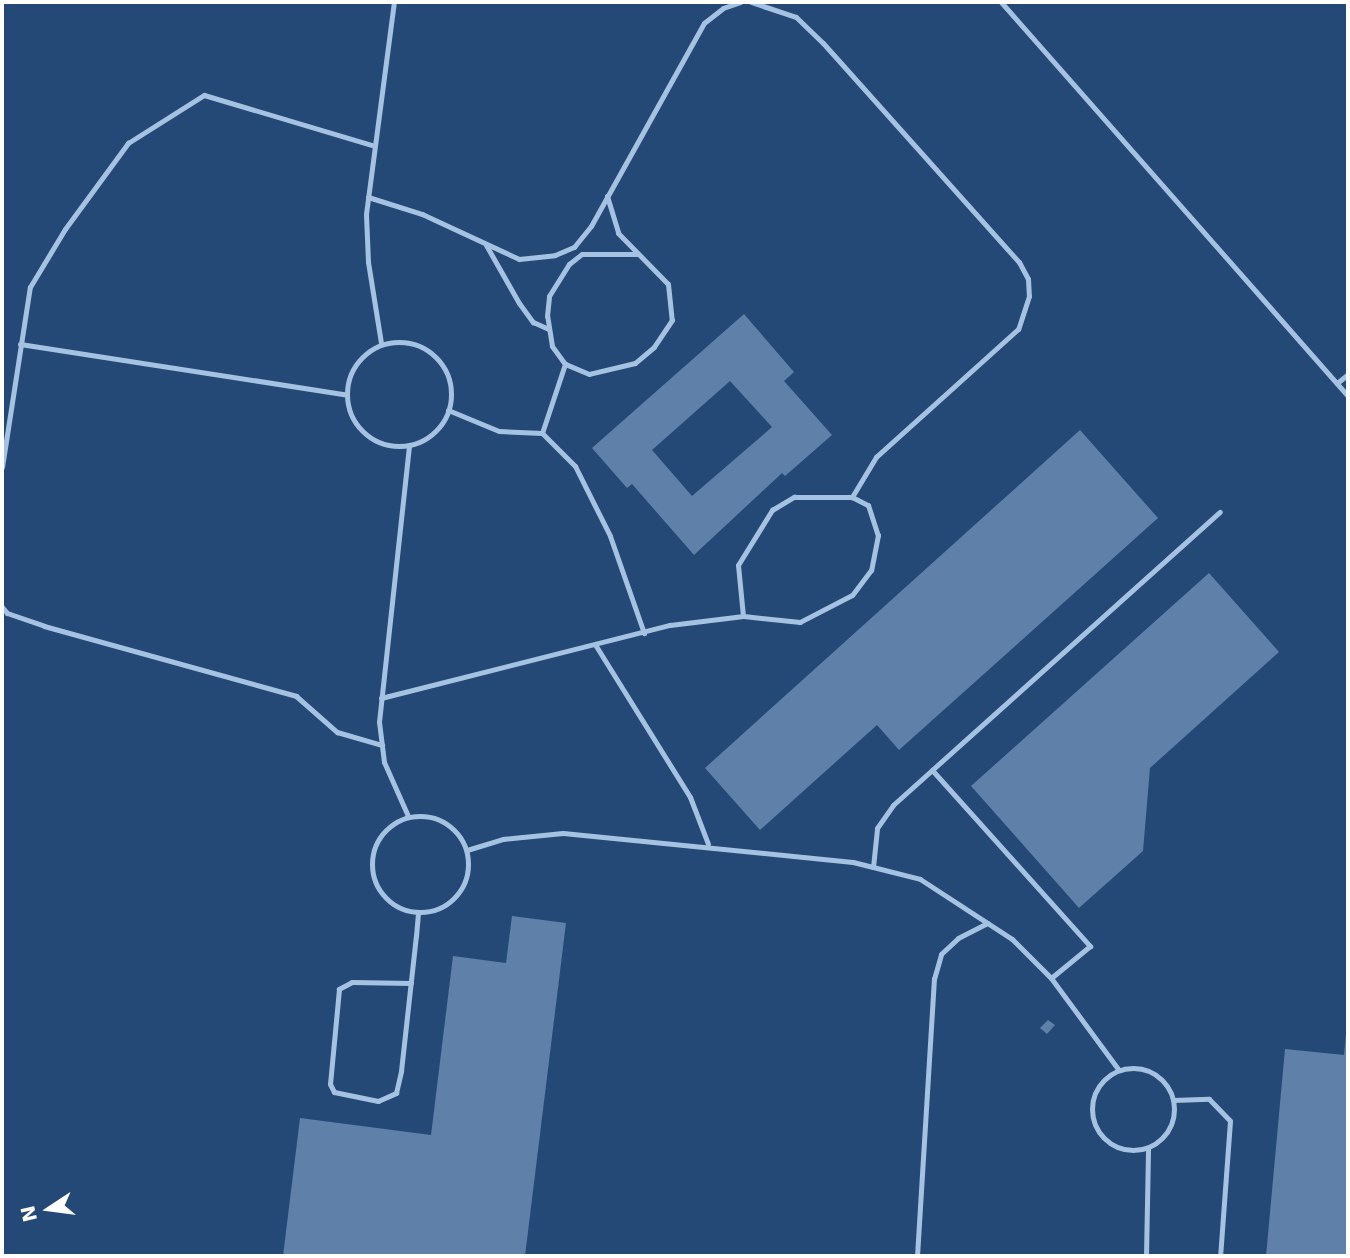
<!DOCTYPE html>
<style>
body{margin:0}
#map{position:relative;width:1350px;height:1258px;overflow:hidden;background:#254976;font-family:"DejaVu Sans",sans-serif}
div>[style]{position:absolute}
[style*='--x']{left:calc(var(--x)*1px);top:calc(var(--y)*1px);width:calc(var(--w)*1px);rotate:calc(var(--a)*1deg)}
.building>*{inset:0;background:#5e80a9}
.service>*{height:5px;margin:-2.5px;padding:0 2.5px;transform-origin:2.5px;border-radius:2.5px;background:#a6c2e2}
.service>.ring{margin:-2.5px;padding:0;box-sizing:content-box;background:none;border:5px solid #a6c2e2;border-radius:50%}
span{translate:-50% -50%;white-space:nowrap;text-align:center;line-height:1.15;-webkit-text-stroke:6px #254976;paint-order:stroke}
.frame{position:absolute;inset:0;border:4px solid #fff;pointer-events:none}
.north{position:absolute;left:14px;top:1174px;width:70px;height:70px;-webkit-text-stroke:5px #254976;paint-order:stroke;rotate:257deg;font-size:19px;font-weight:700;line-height:28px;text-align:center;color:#fff}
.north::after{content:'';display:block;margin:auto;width:24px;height:32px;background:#fff;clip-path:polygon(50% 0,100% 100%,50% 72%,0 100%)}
</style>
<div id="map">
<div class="building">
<div style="clip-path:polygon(evenodd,744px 314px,794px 372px,784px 381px,832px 435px,785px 476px,782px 473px,694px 555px,632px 484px,627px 488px,592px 448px,744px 314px,730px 381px,772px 427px,692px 496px,652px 450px,730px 381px)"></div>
<div style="clip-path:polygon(1080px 430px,1158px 518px,899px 750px,877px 725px,760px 830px,705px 768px)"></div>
<div style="clip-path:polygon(1209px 573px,1279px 652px,1150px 768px,1143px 851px,1079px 908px,971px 786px)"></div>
<div style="clip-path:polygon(512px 916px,566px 923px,525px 1256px,283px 1256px,300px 1118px,431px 1135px,453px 956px,506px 963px)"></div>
<div style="clip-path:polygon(1048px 1020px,1055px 1025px,1047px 1034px,1040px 1028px)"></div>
<div style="clip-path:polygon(1346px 1034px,1348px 1256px,1266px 1256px,1285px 1049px,1344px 1055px)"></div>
</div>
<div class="service">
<div style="--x:751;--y:2;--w:47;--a:18.4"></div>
<div style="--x:796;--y:17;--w:37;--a:44"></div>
<div style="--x:823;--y:43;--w:294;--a:48.2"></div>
<div style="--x:1019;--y:262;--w:19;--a:62"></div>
<div style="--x:1028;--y:279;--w:17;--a:87"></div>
<div style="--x:1029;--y:296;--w:35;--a:108"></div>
<div style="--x:1018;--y:329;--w:191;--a:138"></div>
<div style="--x:876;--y:457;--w:47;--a:121"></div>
<div style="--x:1001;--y:2;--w:525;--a:48.63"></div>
<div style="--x:607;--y:196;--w:39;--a:73"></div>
<div style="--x:618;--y:233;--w:71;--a:45.6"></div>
<div style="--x:668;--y:284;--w:36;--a:84"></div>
<div style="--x:672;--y:320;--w:32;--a:124"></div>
<div style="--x:654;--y:347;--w:25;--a:140"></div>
<div style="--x:635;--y:363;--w:47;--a:166.6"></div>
<div style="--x:589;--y:374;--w:26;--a:-157"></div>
<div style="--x:565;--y:364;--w:22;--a:-126"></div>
<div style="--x:552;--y:346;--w:30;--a:-99"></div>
<div style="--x:547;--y:316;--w:20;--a:-84"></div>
<div style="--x:549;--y:296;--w:38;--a:-58"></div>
<div style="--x:569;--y:264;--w:16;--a:-38"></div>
<div style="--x:582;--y:254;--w:54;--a:0"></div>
<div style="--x:368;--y:197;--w:57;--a:17.5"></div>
<div style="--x:422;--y:214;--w:107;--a:24.9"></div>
<div style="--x:519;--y:259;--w:36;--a:-6"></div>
<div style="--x:555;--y:255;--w:21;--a:-23"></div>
<div style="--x:574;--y:247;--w:27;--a:-51"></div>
<div style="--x:591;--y:226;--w:232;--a:-60.9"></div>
<div style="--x:704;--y:23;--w:24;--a:-38"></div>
<div style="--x:723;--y:8;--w:18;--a:-19"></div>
<div style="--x:486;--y:245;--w:67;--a:60.4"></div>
<div style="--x:519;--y:303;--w:24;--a:54"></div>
<div style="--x:533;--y:322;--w:17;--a:24"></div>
<div class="ring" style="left:347px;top:342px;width:99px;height:99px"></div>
<div style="--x:381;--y:343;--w:82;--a:-99.1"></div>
<div style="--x:368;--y:262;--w:48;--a:-92.4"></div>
<div style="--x:366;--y:214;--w:214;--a:-82.5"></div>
<div style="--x:20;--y:344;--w:328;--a:8.8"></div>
<div style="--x:1337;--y:383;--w:14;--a:-39"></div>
<div style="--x:448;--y:410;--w:55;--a:22.4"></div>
<div style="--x:499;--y:431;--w:43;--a:2.7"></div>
<div style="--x:542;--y:433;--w:47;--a:45"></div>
<div style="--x:575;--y:466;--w:78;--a:63.4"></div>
<div style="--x:610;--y:536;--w:103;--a:70.7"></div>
<div style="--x:542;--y:433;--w:73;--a:-71.6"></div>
<div style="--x:2;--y:467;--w:182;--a:-81.2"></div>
<div style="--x:30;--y:287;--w:68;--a:-58.9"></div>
<div style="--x:65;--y:229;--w:107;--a:-53.8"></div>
<div style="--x:128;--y:143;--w:90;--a:-32.3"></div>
<div style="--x:204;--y:95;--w:178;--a:16.6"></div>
<div style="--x:794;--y:497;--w:58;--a:0"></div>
<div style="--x:852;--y:497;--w:18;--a:27"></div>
<div style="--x:868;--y:505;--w:32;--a:72"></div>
<div style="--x:878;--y:535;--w:36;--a:101"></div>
<div style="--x:871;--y:570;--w:31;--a:127"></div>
<div style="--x:852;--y:595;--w:59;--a:152.6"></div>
<div style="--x:800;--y:622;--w:57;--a:-174"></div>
<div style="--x:743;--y:616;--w:51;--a:-95.6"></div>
<div style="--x:738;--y:565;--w:65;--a:-58.3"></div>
<div style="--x:772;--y:510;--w:26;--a:-31"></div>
<div style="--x:2;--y:607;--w:8;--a:50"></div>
<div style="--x:7;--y:613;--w:39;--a:19"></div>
<div style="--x:44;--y:626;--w:262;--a:15.5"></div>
<div style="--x:296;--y:696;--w:55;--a:41.3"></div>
<div style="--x:337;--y:732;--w:47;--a:16.1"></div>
<div style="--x:596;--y:646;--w:178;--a:58.1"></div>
<div style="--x:690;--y:797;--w:50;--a:69"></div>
<div style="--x:381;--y:698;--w:298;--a:-14.2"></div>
<div style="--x:670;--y:625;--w:74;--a:-7"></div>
<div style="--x:932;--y:770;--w:237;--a:48.1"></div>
<div style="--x:1090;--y:946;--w:50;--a:140.6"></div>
<div style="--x:408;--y:816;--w:59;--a:-114"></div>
<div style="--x:384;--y:762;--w:40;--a:-97.1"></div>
<div style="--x:379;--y:722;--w:278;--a:-83.8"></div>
<div class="ring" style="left:372px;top:816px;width:91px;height:91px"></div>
<div style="--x:467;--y:850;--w:38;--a:-17"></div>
<div style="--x:503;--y:839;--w:60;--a:-5.7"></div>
<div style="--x:563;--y:833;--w:291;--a:5.7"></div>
<div style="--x:853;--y:862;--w:69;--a:14.2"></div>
<div style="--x:920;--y:879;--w:110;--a:33.1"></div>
<div style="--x:1012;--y:939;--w:55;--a:45"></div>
<div style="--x:1051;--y:978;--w:113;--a:53.6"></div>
<div style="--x:873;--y:867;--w:39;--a:-84"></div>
<div style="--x:877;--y:828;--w:28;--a:-55"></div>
<div style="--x:893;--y:805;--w:439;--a:-41.9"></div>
<div style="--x:411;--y:983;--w:59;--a:-179"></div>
<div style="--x:352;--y:982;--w:15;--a:152"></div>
<div style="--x:339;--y:989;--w:95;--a:95.4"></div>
<div style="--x:330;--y:1084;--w:9;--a:63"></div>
<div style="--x:334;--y:1092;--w:45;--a:11.6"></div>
<div style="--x:378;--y:1101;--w:20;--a:-24"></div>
<div style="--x:396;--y:1093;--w:23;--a:-77"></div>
<div style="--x:401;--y:1071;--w:136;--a:-83.7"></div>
<div style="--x:416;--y:936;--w:22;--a:-85"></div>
<div class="ring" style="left:1092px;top:1068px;width:77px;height:77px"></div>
<div style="--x:1173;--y:1100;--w:36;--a:-2"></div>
<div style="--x:1209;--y:1099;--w:30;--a:46"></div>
<div style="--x:1230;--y:1121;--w:135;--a:94.2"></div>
<div style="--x:917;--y:1256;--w:278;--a:-86.5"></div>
<div style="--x:934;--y:979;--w:26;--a:-74"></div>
<div style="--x:941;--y:954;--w:23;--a:-43"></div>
<div style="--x:958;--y:938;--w:33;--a:-27"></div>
<div style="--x:1146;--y:1256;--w:108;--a:-88.9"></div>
</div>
<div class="frame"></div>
<div class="north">N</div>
</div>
